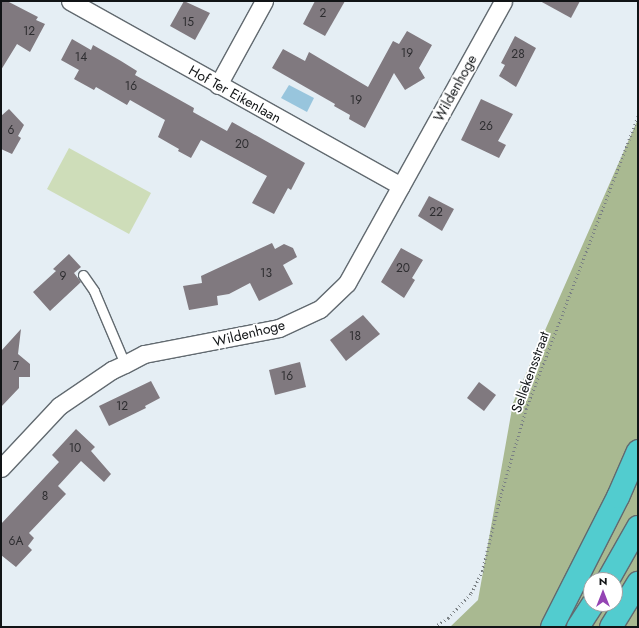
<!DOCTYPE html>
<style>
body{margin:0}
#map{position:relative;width:639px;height:628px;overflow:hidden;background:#e5eef4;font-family:Jost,sans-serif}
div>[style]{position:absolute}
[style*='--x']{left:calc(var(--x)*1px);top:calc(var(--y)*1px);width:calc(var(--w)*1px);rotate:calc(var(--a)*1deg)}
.green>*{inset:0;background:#ceddb9}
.forest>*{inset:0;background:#a9b991}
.water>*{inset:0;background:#98c5dd}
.building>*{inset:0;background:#80797f}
.path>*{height:2.5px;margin-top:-1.25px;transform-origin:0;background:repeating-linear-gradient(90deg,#7a8084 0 1px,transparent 0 4px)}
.roads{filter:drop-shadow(1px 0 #626a70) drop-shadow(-1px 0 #626a70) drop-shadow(0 1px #626a70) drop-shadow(0 -1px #626a70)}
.lane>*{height:9px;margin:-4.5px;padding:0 4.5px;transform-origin:4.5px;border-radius:4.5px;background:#fff}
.street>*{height:17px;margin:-8.5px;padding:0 8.5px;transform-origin:8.5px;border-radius:8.5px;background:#fff}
.highway>*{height:22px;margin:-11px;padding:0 11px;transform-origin:11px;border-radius:11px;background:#52cccf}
span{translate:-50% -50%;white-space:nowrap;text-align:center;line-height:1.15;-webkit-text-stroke:3.5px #fff;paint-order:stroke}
.number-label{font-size:12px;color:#2d2d30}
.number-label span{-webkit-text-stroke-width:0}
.street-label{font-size:14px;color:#111416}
.frame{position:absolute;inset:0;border:2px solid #111416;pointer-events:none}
.north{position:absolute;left:583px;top:572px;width:40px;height:40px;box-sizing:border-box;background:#fff;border:1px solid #a0a1a2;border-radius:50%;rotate:0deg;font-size:11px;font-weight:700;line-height:16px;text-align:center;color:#111416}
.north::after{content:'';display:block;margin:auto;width:14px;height:18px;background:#9444b3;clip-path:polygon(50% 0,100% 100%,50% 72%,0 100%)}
</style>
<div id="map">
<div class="green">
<div style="clip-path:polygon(69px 148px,151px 193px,129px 234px,47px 189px)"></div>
</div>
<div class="forest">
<div style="clip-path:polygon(evenodd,638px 119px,638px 627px,450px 627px,478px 600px,513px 403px,638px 119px,591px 580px,615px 580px,615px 604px,591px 604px,591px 580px)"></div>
</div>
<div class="water">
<div style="clip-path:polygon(289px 85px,314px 98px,307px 112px,281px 98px)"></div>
</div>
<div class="building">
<div style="clip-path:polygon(1px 1px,7px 1px,38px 17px,36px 20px,45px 24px,30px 52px,17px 44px,1px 70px)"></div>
<div style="clip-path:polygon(184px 1px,210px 13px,195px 40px,170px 26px)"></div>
<div style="clip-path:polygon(315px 1px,345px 1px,325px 36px,303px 24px)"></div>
<div style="clip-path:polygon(540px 1px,580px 1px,571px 18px)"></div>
<div style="clip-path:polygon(407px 31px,432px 45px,419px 68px,425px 78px,405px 90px,394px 73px,365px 128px,349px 119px,350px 115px,334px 106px,335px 104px,272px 68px,283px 49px,305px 61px,309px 52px,368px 87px,393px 41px,399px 44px)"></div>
<div style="clip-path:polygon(515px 36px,536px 48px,516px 87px,499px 76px,505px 65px,501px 63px)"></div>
<div style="clip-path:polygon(72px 39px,91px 50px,93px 45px,121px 61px,137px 71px,135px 75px,194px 108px,193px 112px,227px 131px,232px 122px,305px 163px,291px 190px,288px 188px,274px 214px,252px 203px,267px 176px,201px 140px,191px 158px,178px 151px,179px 149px,158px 137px,165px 120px,130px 100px,127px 105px,96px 87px,94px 90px,74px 79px,79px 70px,61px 60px)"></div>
<div style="clip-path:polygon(481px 99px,513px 114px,498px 141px,506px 145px,499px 158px,461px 140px)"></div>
<div style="clip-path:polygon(9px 109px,24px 125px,18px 136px,21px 138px,12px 154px,1px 149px,1px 116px)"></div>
<div style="clip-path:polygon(429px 196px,454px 209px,442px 231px,418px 216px)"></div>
<div style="clip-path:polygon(272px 243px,275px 249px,284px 244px,293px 248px,297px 257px,283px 265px,293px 284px,259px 301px,250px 283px,229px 294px,217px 296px,218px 305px,189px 310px,183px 286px,202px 283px,201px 276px)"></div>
<div style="clip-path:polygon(401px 248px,423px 260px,412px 278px,415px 280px,404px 298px,381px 282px)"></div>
<div style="clip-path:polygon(69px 254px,81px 267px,74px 273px,81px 282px,50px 311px,33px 292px,56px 271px,53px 269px)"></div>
<div style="clip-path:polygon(363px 315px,380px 334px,346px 361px,330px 340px)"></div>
<div style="clip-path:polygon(21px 329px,18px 354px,30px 364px,30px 377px,19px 377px,19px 388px,1px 407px,1px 351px)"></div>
<div style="clip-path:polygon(300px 362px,306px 387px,275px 395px,269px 370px)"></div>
<div style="clip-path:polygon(151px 381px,160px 398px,145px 406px,146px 408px,109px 426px,99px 406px)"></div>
<div style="clip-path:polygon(479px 382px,496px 395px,484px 411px,467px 398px)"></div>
<div style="clip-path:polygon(76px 429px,95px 447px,91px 451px,111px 474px,104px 482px,81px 461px,58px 486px,66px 494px,29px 533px,34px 538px,28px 546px,32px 550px,16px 567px,1px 555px,1px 524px,59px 462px,52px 455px)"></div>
</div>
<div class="path">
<div style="--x:434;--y:627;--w:17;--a:-33"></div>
<div style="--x:448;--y:618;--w:34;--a:-47"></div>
<div style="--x:471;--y:593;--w:25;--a:-63"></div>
<div style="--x:482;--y:571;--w:79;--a:-76.1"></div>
<div style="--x:501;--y:494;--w:89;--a:-73.6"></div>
<div style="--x:526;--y:409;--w:315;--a:-69.1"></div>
</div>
<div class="roads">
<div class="lane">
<div style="--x:83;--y:275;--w:19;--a:55"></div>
<div style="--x:94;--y:291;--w:79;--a:67"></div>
</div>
<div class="street">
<div style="--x:70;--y:1;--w:379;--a:29.2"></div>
<div style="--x:218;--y:85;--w:96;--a:-61.3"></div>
<div style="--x:1;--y:468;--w:85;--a:-46.9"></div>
<div style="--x:59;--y:406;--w:64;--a:-34.2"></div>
<div style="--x:112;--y:370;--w:14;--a:-25"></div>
<div style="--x:125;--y:364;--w:21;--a:-28"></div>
<div style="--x:144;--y:354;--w:137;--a:-10.9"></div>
<div style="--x:279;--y:328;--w:45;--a:-24.9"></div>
<div style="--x:320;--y:309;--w:37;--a:-44"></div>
<div style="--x:347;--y:283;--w:322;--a:-61"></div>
</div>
<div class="highway">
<div style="--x:608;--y:580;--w:61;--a:-60.5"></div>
<div style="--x:552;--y:627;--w:146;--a:-63.1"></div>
<div style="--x:618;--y:497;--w:50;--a:-66.5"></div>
<div style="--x:578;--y:627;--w:27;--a:-57"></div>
<div style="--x:611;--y:627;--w:52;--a:-58.5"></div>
</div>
</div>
<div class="number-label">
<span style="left:323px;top:14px">2</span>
<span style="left:188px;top:23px">15</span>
<span style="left:29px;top:32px">12</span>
<span style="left:407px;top:54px">19</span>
<span style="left:518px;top:55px">28</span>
<span style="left:81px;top:58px">14</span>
<span style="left:131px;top:87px">16</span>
<span style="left:356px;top:101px">19</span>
<span style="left:486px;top:127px">26</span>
<span style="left:11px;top:131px">6</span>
<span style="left:242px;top:145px">20</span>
<span style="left:436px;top:213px">22</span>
<span style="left:403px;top:269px">20</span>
<span style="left:266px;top:274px">13</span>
<span style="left:63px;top:277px">9</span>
<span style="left:355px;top:337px">18</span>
<span style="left:16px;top:367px">7</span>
<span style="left:287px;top:377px">16</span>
<span style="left:122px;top:407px">12</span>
<span style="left:75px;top:449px">10</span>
<span style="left:45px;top:497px">8</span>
<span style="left:16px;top:542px">6A</span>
</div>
<div class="street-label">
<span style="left:455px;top:88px;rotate:-61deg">Wildenhoge</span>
<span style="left:235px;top:94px;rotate:29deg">Hof Ter Eikenlaan</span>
<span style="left:249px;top:333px;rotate:-14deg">Wildenhoge</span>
<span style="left:530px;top:372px;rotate:-70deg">Sellekensstraat</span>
</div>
<div class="frame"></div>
<div class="north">N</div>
</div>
